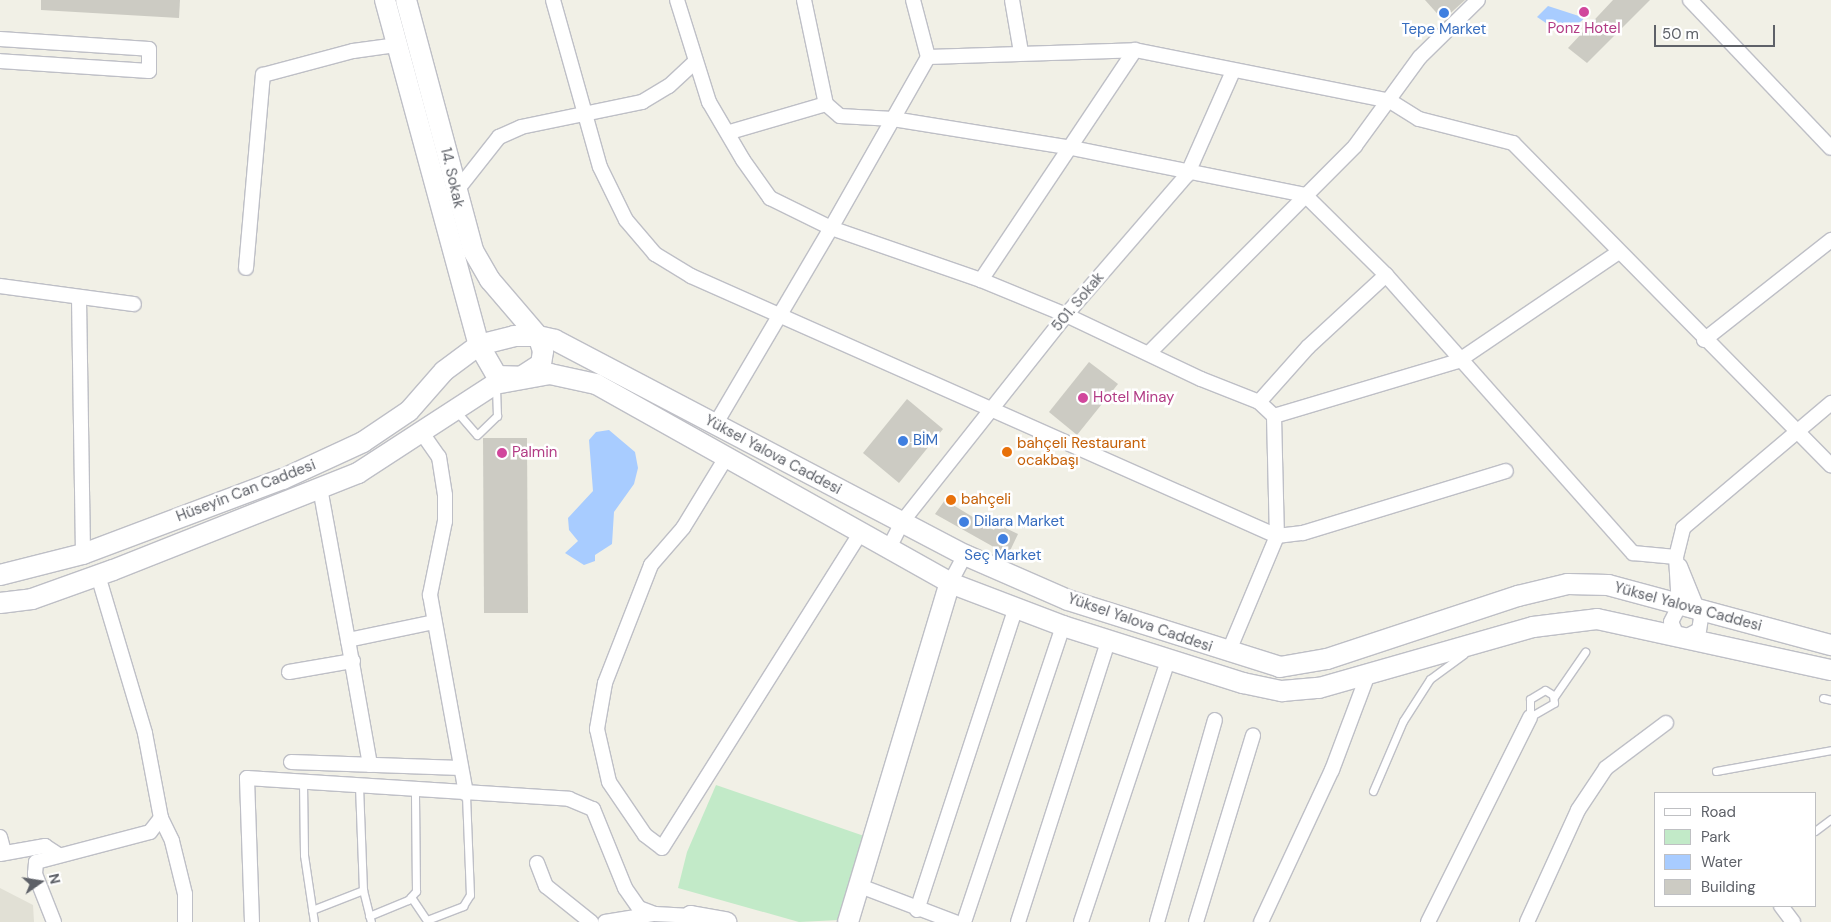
<!DOCTYPE html>
<meta charset="utf-8">
<style>
body{margin:0}
#map{position:relative;width:1831px;height:922px;overflow:hidden;background:#f1f0e6;font-family:"DM Sans",sans-serif}
div>[style]{position:absolute}
[style*='--x']{left:calc(var(--x)*1px);top:calc(var(--y)*1px);width:calc(var(--w)*1px);rotate:calc(var(--a)*1deg)}
.education>*{inset:0;background:#e1e0d5}
.green>*{inset:0;background:#c2eac8}
.water>*{inset:0;background:#a8ccff}
.building>*{inset:0;background:#cccbc3}
.roads{filter:drop-shadow(1px 0 #bebfc6) drop-shadow(-1px 0 #bebfc6) drop-shadow(0 1px #bebfc6) drop-shadow(0 -1px #bebfc6)}
.lane>*{height:7px;margin:-3.5px;padding:0 3.5px;transform-origin:3.5px;border-radius:3.5px;background:#fff}
.street>*{height:14px;margin:-7px;padding:0 7px;transform-origin:7px;border-radius:7px;background:#fff}
.secondary>*{height:20px;margin:-10px;padding:0 10px;transform-origin:10px;border-radius:10px;background:#fff}
.dots>*{width:14px;height:14px;translate:-50% -50%;box-sizing:border-box;border:2px solid #fff;border-radius:50%}
span{translate:-50% -50%;white-space:nowrap;text-align:center;line-height:1.15;-webkit-text-stroke:5px #fff;paint-order:stroke}
.hotel-label{font-size:15px;color:#b23c85}
.left{translate:0 -50%;text-align:left}
.shop-label{font-size:15px;color:#366cbe}
.street-label{font-size:15px;color:#5e6168}
.food-label{font-size:15px;color:#c56008}
.legend{position:absolute;left:1654px;top:792px;width:162px;height:115px;box-sizing:border-box;background:#fff;border:1px solid #bfc0c3;margin:0;padding:6px 9px;list-style:none;font-size:15px;color:#5e6168}
.legend li{display:flex;align-items:center;gap:10px;height:25px}
.legend b{width:25px;border:1px solid #bfc0c3}
.north{position:absolute;left:15px;top:857px;width:50px;height:50px;-webkit-text-stroke:4px #fff;paint-order:stroke;rotate:77deg;font-size:14px;font-weight:700;line-height:20px;text-align:center;color:#5e6168}
.north::after{content:'';display:block;margin:auto;width:18px;height:22px;background:#5e6168;clip-path:polygon(50% 0,100% 100%,50% 72%,0 100%)}
.scale{position:absolute;left:1654px;top:25px;width:121px;height:22px;box-sizing:border-box;border:2px solid #5e6168;border-top:0;padding-left:6px;font-size:15px;line-height:18px;white-space:nowrap;color:#5e6168;-webkit-text-stroke:4px #fff;paint-order:stroke}
</style>
<div id="map">
<div class="education">
<div style="clip-path:polygon(0 888px,33px 905px,34px 922px,0 922px)"></div>
</div>
<div class="green">
<div style="clip-path:polygon(716px 785px,867px 837px,839px 920px,799px 922px,678px 888px,687px 852px)"></div>
</div>
<div class="water">
<div style="clip-path:polygon(1548px 6px,1585px 18px,1564px 35px,1537px 17px)"></div>
<div style="clip-path:polygon(609px 430px,635px 452px,638px 468px,634px 484px,614px 512px,612px 544px,595px 555px,595px 561px,584px 565px,565px 553px,578px 541px,569px 530px,568px 518px,593px 491px,589px 440px,596px 432px)"></div>
</div>
<div class="building">
<div style="clip-path:polygon(41px 0,180px 0,179px 18px,41px 10px)"></div>
<div style="clip-path:polygon(1425px 0,1465px 0,1443px 20px)"></div>
<div style="clip-path:polygon(1613px 0,1650px 0,1587px 63px,1568px 48px)"></div>
<div style="clip-path:polygon(1089px 362px,1118px 384px,1077px 435px,1049px 412px)"></div>
<div style="clip-path:polygon(907px 399px,943px 429px,899px 483px,863px 453px)"></div>
<div style="clip-path:polygon(483px 438px,527px 438px,528px 613px,484px 613px)"></div>
<div style="clip-path:polygon(945px 500px,994px 530px,997px 524px,1018px 534px,1008px 555px,935px 514px)"></div>
</div>
<div class="roads">
<div class="lane">
<div style="--x:457;--y:412;--w:30;--a:49"></div>
<div style="--x:477;--y:435;--w:28;--a:-44"></div>
<div style="--x:497;--y:416;--w:28;--a:-92"></div>
<div style="--x:1545;--y:690;--w:9;--a:32"></div>
<div style="--x:1553;--y:695;--w:8;--a:83"></div>
<div style="--x:1554;--y:703;--w:28;--a:150"></div>
<div style="--x:1530;--y:717;--w:18;--a:-90"></div>
<div style="--x:1530;--y:699;--w:17;--a:-31"></div>
<div style="--x:1554;--y:697;--w:55;--a:-55.4"></div>
<div style="--x:1823;--y:698;--w:8;--a:14"></div>
<div style="--x:1716;--y:771;--w:117;--a:-10.3"></div>
<div style="--x:303;--y:782;--w:73;--a:89.2"></div>
<div style="--x:304;--y:855;--w:68;--a:81.5"></div>
<div style="--x:359;--y:786;--w:104;--a:87.8"></div>
<div style="--x:363;--y:890;--w:33;--a:76"></div>
<div style="--x:1373;--y:791;--w:76;--a:-66.8"></div>
<div style="--x:1403;--y:721;--w:50;--a:-57.3"></div>
<div style="--x:1430;--y:679;--w:42;--a:-36.3"></div>
<div style="--x:1815;--y:831;--w:20;--a:-37"></div>
<div style="--x:411;--y:897;--w:30;--a:56"></div>
<div style="--x:312;--y:910;--w:55;--a:-21.4"></div>
<div style="--x:369;--y:916;--w:42;--a:-22.3"></div>
<div style="--x:408;--y:900;--w:12;--a:-48"></div>
<div style="--x:416;--y:891;--w:101;--a:-90.6"></div>
<div style="--x:427;--y:920;--w:39;--a:-21"></div>
<div style="--x:463;--y:906;--w:13;--a:-58"></div>
<div style="--x:470;--y:895;--w:101;--a:-92.3"></div>
</div>
<div class="street">
<div style="--x:553;--y:0;--w:173;--a:74.3"></div>
<div style="--x:600;--y:167;--w:59;--a:63.9"></div>
<div style="--x:626;--y:220;--w:45;--a:49.5"></div>
<div style="--x:655;--y:254;--w:42;--a:31.4"></div>
<div style="--x:691;--y:276;--w:641;--a:23.93"></div>
<div style="--x:1277;--y:536;--w:26;--a:-7"></div>
<div style="--x:1303;--y:533;--w:212;--a:-17"></div>
<div style="--x:677;--y:0;--w:107;--a:72.6"></div>
<div style="--x:709;--y:102;--w:67;--a:59.6"></div>
<div style="--x:743;--y:160;--w:47;--a:54.6"></div>
<div style="--x:770;--y:198;--w:68;--a:26.2"></div>
<div style="--x:831;--y:228;--w:197;--a:-60.4"></div>
<div style="--x:928;--y:57;--w:59;--a:-104.7"></div>
<div style="--x:804;--y:0;--w:106;--a:78.1"></div>
<div style="--x:826;--y:104;--w:18;--a:41"></div>
<div style="--x:840;--y:116;--w:53;--a:3.2"></div>
<div style="--x:893;--y:119;--w:181;--a:9.2"></div>
<div style="--x:1072;--y:148;--w:238;--a:11.4"></div>
<div style="--x:1305;--y:195;--w:114;--a:44.6"></div>
<div style="--x:1386;--y:275;--w:372;--a:48.4"></div>
<div style="--x:1633;--y:553;--w:43;--a:5.3"></div>
<div style="--x:1012;--y:0;--w:53;--a:80.2"></div>
<div style="--x:1690;--y:0;--w:204;--a:46.4"></div>
<div style="--x:0;--y:39;--w:149;--a:3.8"></div>
<div style="--x:149;--y:49;--w:22;--a:90"></div>
<div style="--x:149;--y:71;--w:149;--a:-176.2"></div>
<div style="--x:928;--y:57;--w:207;--a:-1.9"></div>
<div style="--x:1135;--y:50;--w:260;--a:11.3"></div>
<div style="--x:1390;--y:101;--w:34;--a:32"></div>
<div style="--x:1419;--y:119;--w:97;--a:14.3"></div>
<div style="--x:1513;--y:143;--w:453;--a:45.4"></div>
<div style="--x:730;--y:132;--w:100;--a:-16.3"></div>
<div style="--x:454;--y:194;--w:73;--a:-51.7"></div>
<div style="--x:499;--y:137;--w:24;--a:-24"></div>
<div style="--x:521;--y:127;--w:124;--a:-11.7"></div>
<div style="--x:642;--y:102;--w:31;--a:-31"></div>
<div style="--x:669;--y:86;--w:34;--a:-43"></div>
<div style="--x:246;--y:268;--w:194;--a:-85"></div>
<div style="--x:263;--y:75;--w:93;--a:-14.9"></div>
<div style="--x:353;--y:51;--w:43;--a:-7.9"></div>
<div style="--x:981;--y:280;--w:277;--a:-56.2"></div>
<div style="--x:0;--y:286;--w:135;--a:7.7"></div>
<div style="--x:79;--y:298;--w:256;--a:89.1"></div>
<div style="--x:1704;--y:340;--w:162;--a:-38.2"></div>
<div style="--x:1149;--y:353;--w:292;--a:-45.1"></div>
<div style="--x:1355;--y:146;--w:110;--a:-53.9"></div>
<div style="--x:1420;--y:57;--w:81;--a:-44.5"></div>
<div style="--x:1259;--y:402;--w:74;--a:-48.3"></div>
<div style="--x:1308;--y:347;--w:106;--a:-42.7"></div>
<div style="--x:1274;--y:416;--w:192;--a:-16.6"></div>
<div style="--x:1458;--y:361;--w:194;--a:-34.1"></div>
<div style="--x:715;--y:425;--w:229;--a:-59.5"></div>
<div style="--x:831;--y:228;--w:159;--a:19.1"></div>
<div style="--x:981;--y:280;--w:92;--a:22.4"></div>
<div style="--x:1066;--y:315;--w:149;--a:25.4"></div>
<div style="--x:1201;--y:379;--w:62;--a:21.6"></div>
<div style="--x:1259;--y:402;--w:21;--a:43"></div>
<div style="--x:1274;--y:416;--w:120;--a:88.6"></div>
<div style="--x:1277;--y:536;--w:127;--a:112.7"></div>
<div style="--x:422;--y:433;--w:29;--a:55"></div>
<div style="--x:439;--y:457;--w:38;--a:81"></div>
<div style="--x:445;--y:495;--w:26;--a:90"></div>
<div style="--x:445;--y:521;--w:76;--a:101.5"></div>
<div style="--x:430;--y:595;--w:202;--a:79.7"></div>
<div style="--x:727;--y:456;--w:84;--a:121.4"></div>
<div style="--x:683;--y:528;--w:49;--a:130.9"></div>
<div style="--x:651;--y:565;--w:127;--a:111.3"></div>
<div style="--x:605;--y:683;--w:47;--a:99.9"></div>
<div style="--x:597;--y:729;--w:54;--a:77.2"></div>
<div style="--x:609;--y:782;--w:64;--a:55.8"></div>
<div style="--x:645;--y:835;--w:21;--a:37"></div>
<div style="--x:662;--y:848;--w:373;--a:-57.8"></div>
<div style="--x:320;--y:488;--w:155;--a:79.6"></div>
<div style="--x:348;--y:640;--w:88;--a:-11.8"></div>
<div style="--x:890;--y:546;--w:27;--a:-63"></div>
<div style="--x:902;--y:522;--w:264;--a:-51.6"></div>
<div style="--x:1066;--y:315;--w:185;--a:-49.2"></div>
<div style="--x:1187;--y:175;--w:114;--a:-66.1"></div>
<div style="--x:1680;--y:566;--w:56;--a:68"></div>
<div style="--x:1701;--y:618;--w:12;--a:99"></div>
<div style="--x:1699;--y:630;--w:13;--a:153"></div>
<div style="--x:950;--y:583;--w:32;--a:-62"></div>
<div style="--x:1676;--y:633;--w:12;--a:-114"></div>
<div style="--x:1671;--y:622;--w:18;--a:-63"></div>
<div style="--x:1679;--y:606;--w:49;--a:-93.5"></div>
<div style="--x:1676;--y:557;--w:30;--a:-76"></div>
<div style="--x:1683;--y:528;--w:194;--a:-40.2"></div>
<div style="--x:348;--y:640;--w:127;--a:80"></div>
<div style="--x:289;--y:672;--w:65;--a:-9.8"></div>
<div style="--x:291;--y:762;--w:170;--a:2"></div>
<div style="--x:161;--y:818;--w:25;--a:64"></div>
<div style="--x:172;--y:841;--w:55;--a:76.2"></div>
<div style="--x:185;--y:894;--w:28;--a:90"></div>
<div style="--x:0;--y:837;--w:16;--a:75"></div>
<div style="--x:0;--y:854;--w:46;--a:-10.1"></div>
<div style="--x:45;--y:846;--w:17;--a:33"></div>
<div style="--x:537;--y:863;--w:25;--a:69"></div>
<div style="--x:546;--y:886;--w:58;--a:38.7"></div>
<div style="--x:860;--y:886;--w:102;--a:20.8"></div>
<div style="--x:1781;--y:906;--w:20;--a:53"></div>
<div style="--x:917;--y:910;--w:318;--a:-71.9"></div>
<div style="--x:54;--y:922;--w:52;--a:-111.6"></div>
<div style="--x:35;--y:874;--w:12;--a:-85"></div>
<div style="--x:36;--y:862;--w:118;--a:-14.7"></div>
<div style="--x:150;--y:832;--w:18;--a:-52"></div>
<div style="--x:161;--y:818;--w:86;--a:-100.7"></div>
<div style="--x:145;--y:733;--w:165;--a:-106.6"></div>
<div style="--x:252;--y:922;--w:144;--a:-92"></div>
<div style="--x:247;--y:778;--w:323;--a:3.7"></div>
<div style="--x:569;--y:799;--w:26;--a:23"></div>
<div style="--x:593;--y:809;--w:85;--a:67.9"></div>
<div style="--x:625;--y:888;--w:24;--a:55"></div>
<div style="--x:639;--y:908;--w:17;--a:21"></div>
<div style="--x:655;--y:914;--w:36;--a:3"></div>
<div style="--x:605;--y:922;--w:50;--a:-9.3"></div>
<div style="--x:964;--y:922;--w:312;--a:-71.5"></div>
<div style="--x:1018;--y:922;--w:295;--a:-72.2"></div>
<div style="--x:1081;--y:922;--w:276;--a:-71.6"></div>
<div style="--x:1157;--y:922;--w:210;--a:-74"></div>
<div style="--x:1196;--y:922;--w:195;--a:-73"></div>
<div style="--x:1261;--y:922;--w:168;--a:-65"></div>
<div style="--x:1332;--y:770;--w:103;--a:-69.4"></div>
<div style="--x:1428;--y:922;--w:229;--a:-63.5"></div>
<div style="--x:1527;--y:922;--w:123;--a:-65.5"></div>
<div style="--x:1578;--y:810;--w:50;--a:-56.3"></div>
<div style="--x:1606;--y:768;--w:75;--a:-36.9"></div>
</div>
<div class="secondary">
<div style="--x:385;--y:0;--w:358;--a:74.8"></div>
<div style="--x:479;--y:345;--w:36;--a:60"></div>
<div style="--x:497;--y:376;--w:24;--a:2"></div>
<div style="--x:521;--y:377;--w:24;--a:-33"></div>
<div style="--x:541;--y:364;--w:13;--a:-81"></div>
<div style="--x:543;--y:351;--w:16;--a:-108"></div>
<div style="--x:538;--y:336;--w:74;--a:-130.6"></div>
<div style="--x:490;--y:280;--w:34;--a:-120"></div>
<div style="--x:473;--y:250;--w:259;--a:-105"></div>
<div style="--x:0;--y:575;--w:86;--a:-14.2"></div>
<div style="--x:83;--y:554;--w:214;--a:-20.6"></div>
<div style="--x:283;--y:479;--w:88;--a:-24.8"></div>
<div style="--x:363;--y:442;--w:55;--a:-34"></div>
<div style="--x:409;--y:411;--w:53;--a:-48.8"></div>
<div style="--x:444;--y:371;--w:44;--a:-36.6"></div>
<div style="--x:479;--y:345;--w:36;--a:-14"></div>
<div style="--x:514;--y:336;--w:24;--a:0"></div>
<div style="--x:538;--y:336;--w:17;--a:13"></div>
<div style="--x:555;--y:340;--w:463;--a:27.7"></div>
<div style="--x:965;--y:555;--w:112;--a:23.6"></div>
<div style="--x:1068;--y:600;--w:222;--a:17.5"></div>
<div style="--x:1280;--y:667;--w:48;--a:-9.7"></div>
<div style="--x:1327;--y:659;--w:201;--a:-18.3"></div>
<div style="--x:1518;--y:596;--w:51;--a:-13.5"></div>
<div style="--x:1568;--y:584;--w:40;--a:1.4"></div>
<div style="--x:1608;--y:585;--w:231;--a:15.1"></div>
<div style="--x:0;--y:603;--w:32;--a:-7"></div>
<div style="--x:32;--y:599;--w:86;--a:-19.7"></div>
<div style="--x:113;--y:570;--w:264;--a:-21.6"></div>
<div style="--x:358;--y:473;--w:163;--a:-33"></div>
<div style="--x:495;--y:384;--w:56;--a:-10.3"></div>
<div style="--x:550;--y:374;--w:47;--a:12.3"></div>
<div style="--x:596;--y:384;--w:406;--a:29.3"></div>
<div style="--x:950;--y:583;--w:121;--a:20.8"></div>
<div style="--x:1063;--y:626;--w:189;--a:17.6"></div>
<div style="--x:1243;--y:683;--w:40;--a:12"></div>
<div style="--x:1282;--y:691;--w:37;--a:-5"></div>
<div style="--x:1319;--y:688;--w:223;--a:-15.9"></div>
<div style="--x:1533;--y:627;--w:64;--a:-7.1"></div>
<div style="--x:1597;--y:619;--w:239;--a:12.3"></div>
<div style="--x:690;--y:922;--w:6;--a:-81"></div>
<div style="--x:691;--y:916;--w:36;--a:10"></div>
<div style="--x:848;--y:922;--w:354;--a:-73.3"></div>
</div>
</div>
<div class="dots">
<div style="left:1584px;top:12px;background:#d1479c"></div>
<div style="left:1444px;top:13px;background:#3f7fe0"></div>
<div style="left:1083px;top:398px;background:#d1479c"></div>
<div style="left:903px;top:441px;background:#3f7fe0"></div>
<div style="left:1007px;top:452px;background:#e8710a"></div>
<div style="left:502px;top:453px;background:#d1479c"></div>
<div style="left:951px;top:500px;background:#e8710a"></div>
<div style="left:964px;top:522px;background:#3f7fe0"></div>
<div style="left:1003px;top:539px;background:#3f7fe0"></div>
</div>
<div class="hotel-label">
<span style="left:1584px;top:29px">Ponz Hotel</span>
<span class="left" style="left:1093px;top:398px">Hotel Minay</span>
<span class="left" style="left:512px;top:453px">Palmin</span>
</div>
<div class="shop-label">
<span style="left:1444px;top:30px">Tepe Market</span>
<span class="left" style="left:913px;top:441px">BİM</span>
<span class="left" style="left:974px;top:522px">Dilara Market</span>
<span style="left:1003px;top:556px">Seç Market</span>
</div>
<div class="street-label">
<span style="left:452px;top:178px;rotate:77deg">14. Sokak</span>
<span style="left:1078px;top:302px;rotate:-50deg">501. Sokak</span>
<span style="left:773px;top:455px;rotate:28deg">Yüksel Yalova Caddesi</span>
<span style="left:246px;top:491px;rotate:-21deg">Hüseyin Can Caddesi</span>
<span style="left:1688px;top:607px;rotate:15deg">Yüksel Yalova Caddesi</span>
<span style="left:1140px;top:623px;rotate:19deg">Yüksel Yalova Caddesi</span>
</div>
<div class="food-label">
<span class="left" style="left:1017px;top:452px">bahçeli Restaurant<br>ocakbaşı</span>
<span class="left" style="left:961px;top:500px">bahçeli</span>
</div>
<ul class="legend">
<li><b style="height:6px;background:#fff"></b>Road</li>
<li><b style="height:14px;background:#c2eac8"></b>Park</li>
<li><b style="height:14px;background:#a8ccff"></b>Water</li>
<li><b style="height:14px;background:#cccbc3"></b>Building</li>
</ul>
<div class="north">N</div>
<div class="scale">50 m</div>
</div>
